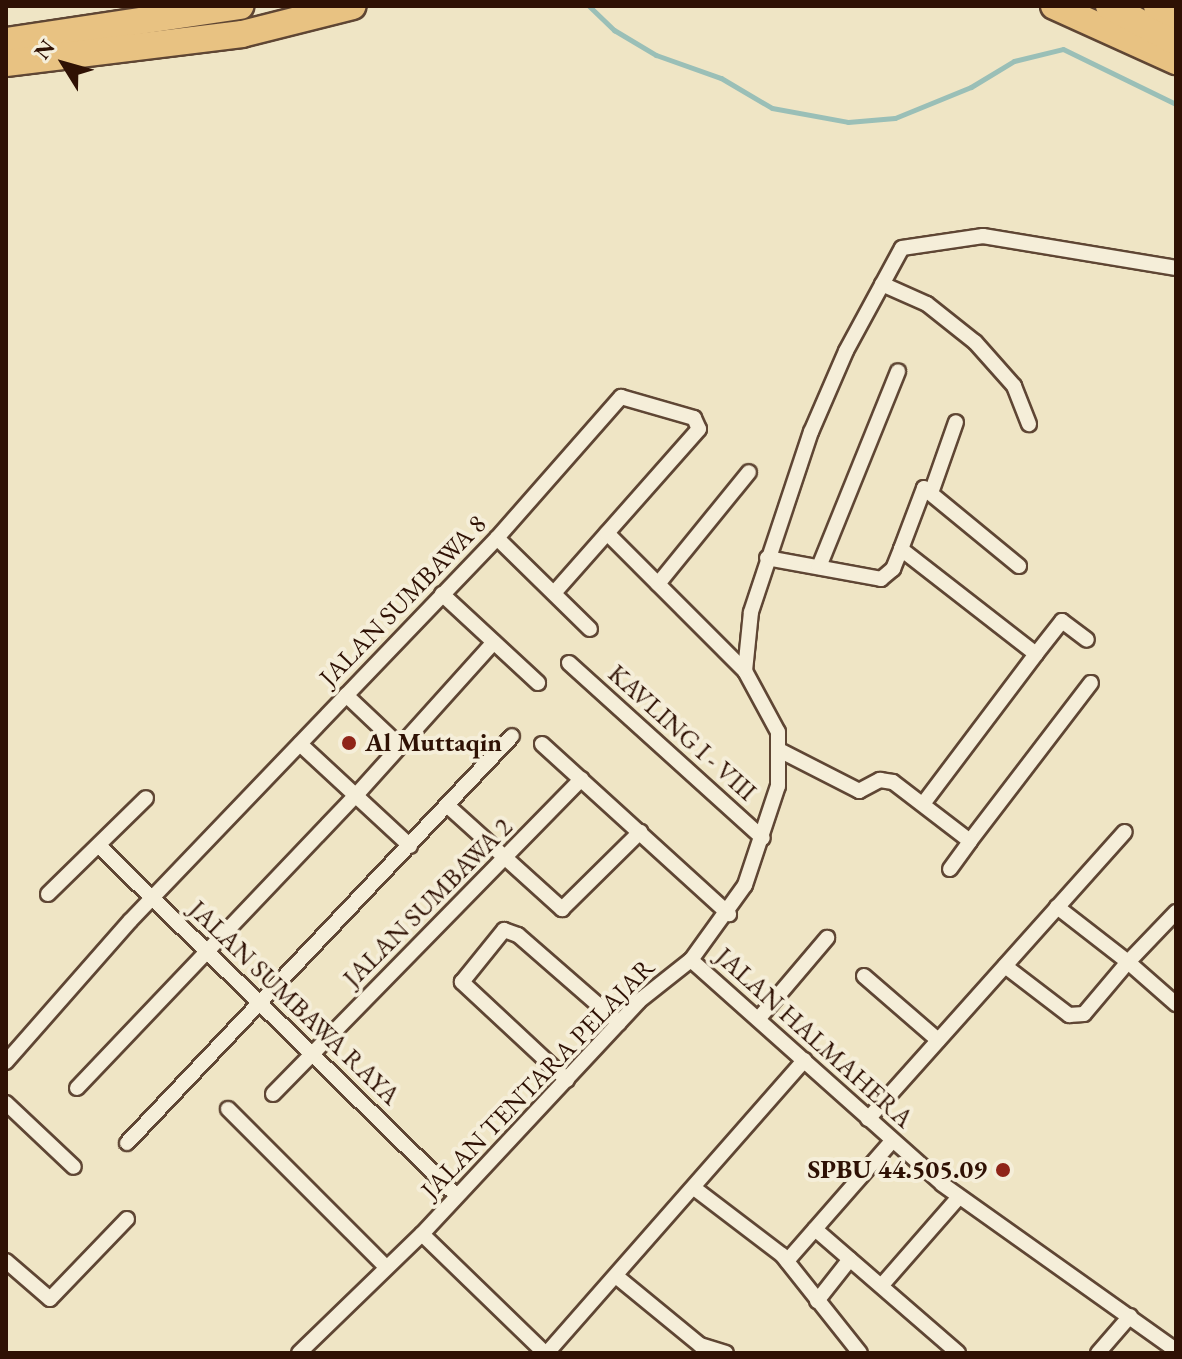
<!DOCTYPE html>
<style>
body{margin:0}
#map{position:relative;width:1182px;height:1359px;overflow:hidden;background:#efe5c5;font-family:"EB Garamond",serif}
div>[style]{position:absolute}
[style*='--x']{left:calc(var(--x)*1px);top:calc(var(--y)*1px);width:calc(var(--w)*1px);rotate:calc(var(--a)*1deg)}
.stream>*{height:5px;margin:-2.5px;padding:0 2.5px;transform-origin:2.5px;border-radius:2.5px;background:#9abfb7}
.roads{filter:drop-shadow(2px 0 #5f4634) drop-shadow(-2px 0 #5f4634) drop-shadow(0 2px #5f4634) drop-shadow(0 -2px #5f4634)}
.minor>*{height:14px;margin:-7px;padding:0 7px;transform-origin:7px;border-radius:7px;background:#f5eed9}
.motorway>*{height:26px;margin:-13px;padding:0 13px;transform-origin:13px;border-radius:13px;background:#e8c282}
.dots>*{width:22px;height:22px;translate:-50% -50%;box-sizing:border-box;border:4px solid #f5eed9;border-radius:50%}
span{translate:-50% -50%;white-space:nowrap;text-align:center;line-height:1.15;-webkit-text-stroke:8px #f5eed9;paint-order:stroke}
.street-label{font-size:26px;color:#2f1104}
.poi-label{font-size:26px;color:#2f1104;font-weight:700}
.left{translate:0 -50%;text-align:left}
.right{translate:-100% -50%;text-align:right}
.frame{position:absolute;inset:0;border:8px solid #2f1104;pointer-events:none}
.north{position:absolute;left:24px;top:24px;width:80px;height:80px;-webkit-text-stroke:6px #f5eed9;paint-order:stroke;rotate:307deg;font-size:22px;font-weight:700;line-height:32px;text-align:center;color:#2f1104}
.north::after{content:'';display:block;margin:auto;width:28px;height:36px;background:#2f1104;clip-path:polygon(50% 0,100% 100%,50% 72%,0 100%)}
</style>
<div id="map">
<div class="stream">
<div style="--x:589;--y:6;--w:35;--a:44"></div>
<div style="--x:614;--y:30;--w:49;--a:30.8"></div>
<div style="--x:656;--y:55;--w:69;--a:19.5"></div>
<div style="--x:721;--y:78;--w:59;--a:30.5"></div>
<div style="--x:772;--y:108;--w:77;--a:10.4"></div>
<div style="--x:848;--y:122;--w:47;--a:-4.9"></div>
<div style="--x:895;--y:118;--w:82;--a:-22.2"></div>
<div style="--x:971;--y:87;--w:50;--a:-31.2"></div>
<div style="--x:1014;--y:61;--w:50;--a:-13.8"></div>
<div style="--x:1063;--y:49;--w:126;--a:26"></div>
</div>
<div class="roads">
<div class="minor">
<div style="--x:882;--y:284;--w:49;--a:24"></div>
<div style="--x:927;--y:304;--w:61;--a:38.4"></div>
<div style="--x:975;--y:342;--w:59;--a:48.4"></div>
<div style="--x:1014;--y:386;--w:41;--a:68.5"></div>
<div style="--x:931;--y:493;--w:75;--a:-70.6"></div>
<div style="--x:497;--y:538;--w:130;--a:44.4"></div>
<div style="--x:901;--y:549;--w:65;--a:-69.3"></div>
<div style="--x:924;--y:488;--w:123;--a:39.4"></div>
<div style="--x:767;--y:558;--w:116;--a:10.4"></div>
<div style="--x:881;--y:579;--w:16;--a:-40"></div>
<div style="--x:893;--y:569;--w:22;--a:-68"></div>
<div style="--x:901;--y:549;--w:171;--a:37.9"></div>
<div style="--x:1036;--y:654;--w:188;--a:127"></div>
<div style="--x:819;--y:567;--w:211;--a:-68"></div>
<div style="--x:658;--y:584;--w:144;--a:-50.9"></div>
<div style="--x:442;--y:594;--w:131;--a:42.8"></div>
<div style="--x:1036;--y:654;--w:42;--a:-51.8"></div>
<div style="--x:1062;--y:621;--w:31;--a:37"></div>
<div style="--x:569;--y:663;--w:261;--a:42.1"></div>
<div style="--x:745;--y:671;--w:59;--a:-84.2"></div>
<div style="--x:751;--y:612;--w:190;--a:-71.6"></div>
<div style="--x:811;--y:432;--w:88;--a:-66.6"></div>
<div style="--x:846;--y:351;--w:117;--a:-61.5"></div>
<div style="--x:902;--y:248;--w:82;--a:-8.4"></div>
<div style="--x:983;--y:236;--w:196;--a:9.4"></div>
<div style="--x:346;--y:695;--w:74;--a:43.4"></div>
<div style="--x:300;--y:744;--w:150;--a:42.8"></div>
<div style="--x:542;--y:744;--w:253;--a:42.3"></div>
<div style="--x:781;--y:751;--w:88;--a:27.1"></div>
<div style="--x:859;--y:791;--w:24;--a:-28"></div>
<div style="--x:880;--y:780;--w:13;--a:9"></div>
<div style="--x:893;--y:782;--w:97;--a:37.5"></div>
<div style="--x:970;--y:841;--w:199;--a:-52.6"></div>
<div style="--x:448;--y:806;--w:154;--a:42.1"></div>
<div style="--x:562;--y:909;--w:110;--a:-44.6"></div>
<div style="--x:98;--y:845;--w:502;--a:44.35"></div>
<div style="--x:950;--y:869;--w:34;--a:-54"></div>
<div style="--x:48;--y:894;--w:137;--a:-44.4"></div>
<div style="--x:1176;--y:912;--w:69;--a:133.8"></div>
<div style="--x:1128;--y:962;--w:64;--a:41.2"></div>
<div style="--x:691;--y:960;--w:336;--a:41.7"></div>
<div style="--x:942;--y:1184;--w:287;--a:35.4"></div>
<div style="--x:1005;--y:966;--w:81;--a:37.4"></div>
<div style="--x:1069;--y:1015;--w:15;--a:-4"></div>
<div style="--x:1084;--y:1014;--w:68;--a:-49.8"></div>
<div style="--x:1128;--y:962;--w:90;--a:-142.2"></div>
<div style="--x:864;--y:976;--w:98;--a:40.9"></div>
<div style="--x:760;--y:1017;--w:104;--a:-49.7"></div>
<div style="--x:6;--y:1062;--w:188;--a:-48.7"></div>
<div style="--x:130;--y:921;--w:530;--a:-46.22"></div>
<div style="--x:497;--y:538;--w:188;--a:-48.7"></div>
<div style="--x:621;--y:397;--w:76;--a:16"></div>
<div style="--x:694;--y:418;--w:12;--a:66"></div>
<div style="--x:699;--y:429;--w:219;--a:131.5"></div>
<div style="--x:567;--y:1080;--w:144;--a:-137"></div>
<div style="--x:462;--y:982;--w:67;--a:-51.1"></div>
<div style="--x:504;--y:930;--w:15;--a:20"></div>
<div style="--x:518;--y:935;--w:134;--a:41.1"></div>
<div style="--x:77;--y:1088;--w:407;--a:-46.4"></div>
<div style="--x:358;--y:793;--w:203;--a:-48"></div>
<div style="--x:273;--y:1094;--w:441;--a:-45.6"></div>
<div style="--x:6;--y:1103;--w:93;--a:43.3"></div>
<div style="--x:228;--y:1109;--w:223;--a:45"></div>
<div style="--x:868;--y:1119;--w:385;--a:-48.2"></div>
<div style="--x:127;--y:1143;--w:560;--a:-46.59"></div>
<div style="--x:694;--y:1188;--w:111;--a:37.3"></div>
<div style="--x:782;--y:1255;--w:125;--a:51.5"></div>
<div style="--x:815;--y:1229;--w:189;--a:40.9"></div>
<div style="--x:422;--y:1234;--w:171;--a:44.1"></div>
<div style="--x:6;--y:1261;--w:58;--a:40.8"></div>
<div style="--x:50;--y:1299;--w:111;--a:-46.1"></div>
<div style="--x:787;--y:1261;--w:159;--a:-48.8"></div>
<div style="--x:616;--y:1276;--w:109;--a:39.4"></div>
<div style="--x:700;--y:1345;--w:27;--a:17"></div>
<div style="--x:882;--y:1285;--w:117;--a:-48.8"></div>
<div style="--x:817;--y:1301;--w:53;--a:-51.8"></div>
<div style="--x:299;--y:1353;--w:171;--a:-44.1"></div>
<div style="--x:422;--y:1234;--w:318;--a:-47"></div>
<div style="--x:639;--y:1001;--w:66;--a:-38.3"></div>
<div style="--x:691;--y:960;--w:92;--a:-54.2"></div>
<div style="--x:745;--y:885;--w:104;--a:-71.6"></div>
<div style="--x:778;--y:786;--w:54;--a:-90"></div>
<div style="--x:778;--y:732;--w:69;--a:-118.4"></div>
<div style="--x:745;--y:671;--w:195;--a:-135"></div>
<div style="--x:547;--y:1353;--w:390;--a:-48.7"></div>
<div style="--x:1098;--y:1353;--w:49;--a:-49.1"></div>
</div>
<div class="motorway">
<div style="--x:1054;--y:6;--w:134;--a:24.3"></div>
<div style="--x:1109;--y:6;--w:76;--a:28.2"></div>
<div style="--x:1157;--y:6;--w:21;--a:25"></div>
<div style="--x:6;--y:41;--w:237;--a:-8.5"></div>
<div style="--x:6;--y:63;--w:238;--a:-7"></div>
<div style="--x:242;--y:34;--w:114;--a:-14.2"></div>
</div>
</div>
<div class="dots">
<div style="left:349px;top:743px;background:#8f2418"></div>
<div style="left:1003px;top:1170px;background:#8f2418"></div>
</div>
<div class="street-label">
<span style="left:403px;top:601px;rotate:-46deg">JALAN SUMBAWA 8</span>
<span style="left:682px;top:733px;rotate:42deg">KAVLING I - VIII</span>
<span style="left:428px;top:903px;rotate:-45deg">JALAN SUMBAWA 2</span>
<span style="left:294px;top:1003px;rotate:44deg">JALAN SUMBAWA RAYA</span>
<span style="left:814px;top:1038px;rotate:42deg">JALAN HALMAHERA</span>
<span style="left:538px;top:1079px;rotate:-46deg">JALAN TENTARA PELAJAR</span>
</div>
<div class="poi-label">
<span class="left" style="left:365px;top:743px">Al Muttaqin</span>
<span class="right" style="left:987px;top:1170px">SPBU 44.505.09</span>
</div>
<div class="frame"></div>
<div class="north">N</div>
</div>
